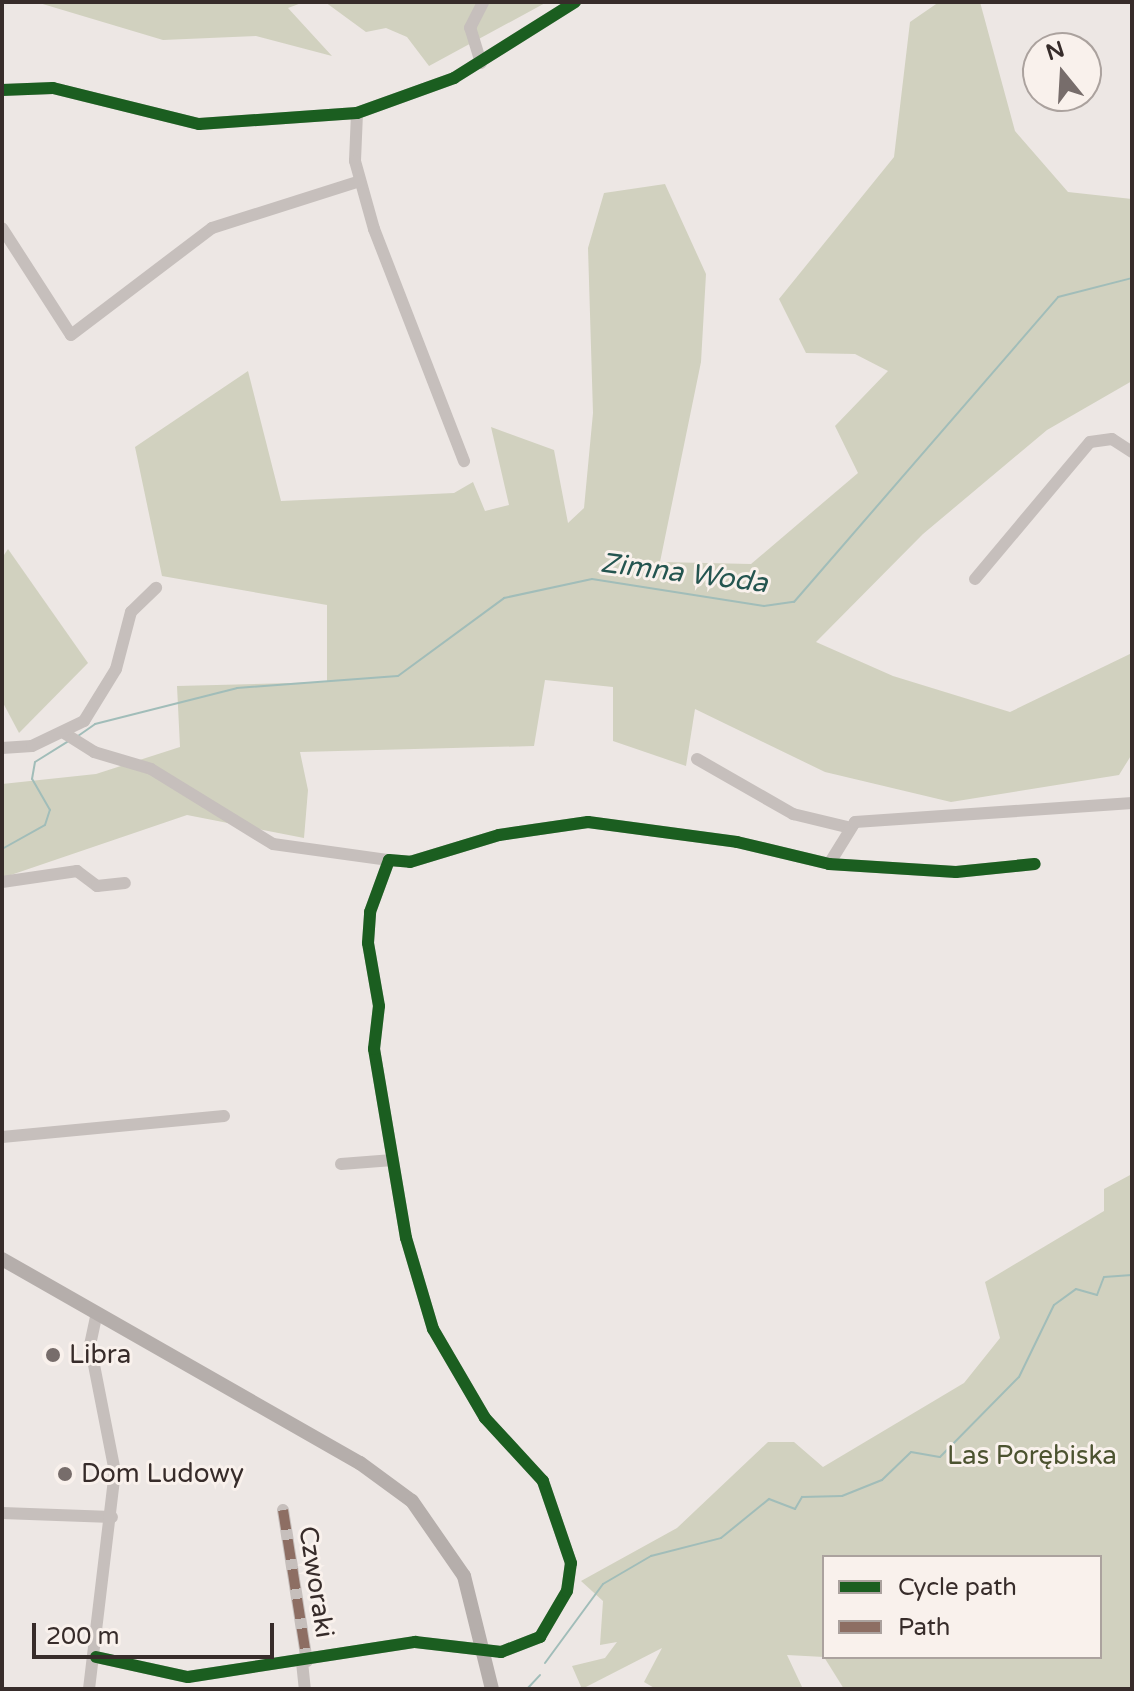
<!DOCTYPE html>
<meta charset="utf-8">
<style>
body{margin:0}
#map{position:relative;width:1134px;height:1691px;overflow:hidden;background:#ede7e4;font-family:"Varela Round",sans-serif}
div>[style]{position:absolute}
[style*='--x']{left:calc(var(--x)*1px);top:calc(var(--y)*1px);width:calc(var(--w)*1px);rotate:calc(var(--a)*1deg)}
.green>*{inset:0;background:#d1d1bf}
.stream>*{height:2px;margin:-1px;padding:0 1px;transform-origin:1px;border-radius:1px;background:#a1bdb9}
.minor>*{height:12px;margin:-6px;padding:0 6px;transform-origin:6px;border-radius:6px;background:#c6bfbc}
.major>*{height:14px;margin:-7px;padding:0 7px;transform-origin:7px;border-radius:7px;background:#b5aeab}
.quiet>*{height:10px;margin-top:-5px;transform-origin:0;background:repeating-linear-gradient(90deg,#8d6e63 0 20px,transparent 0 30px)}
.cycleway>*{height:12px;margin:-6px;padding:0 6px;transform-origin:6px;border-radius:6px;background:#1b5e20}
.dots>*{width:22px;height:22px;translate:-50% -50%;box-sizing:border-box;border:4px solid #f9f1ec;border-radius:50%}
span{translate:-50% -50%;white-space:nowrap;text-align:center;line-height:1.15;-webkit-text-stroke:6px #f9f1ec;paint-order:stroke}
.poi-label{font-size:26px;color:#372c2a}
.left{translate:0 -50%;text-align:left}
.park-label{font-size:26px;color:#4c5330}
.street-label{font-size:26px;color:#372c2a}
.water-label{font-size:28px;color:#245550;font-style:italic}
.frame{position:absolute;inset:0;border:4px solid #372c2a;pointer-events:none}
.legend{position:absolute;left:822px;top:1555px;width:280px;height:104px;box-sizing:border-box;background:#f9f1ec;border:2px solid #aba29e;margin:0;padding:10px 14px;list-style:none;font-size:24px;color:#372c2a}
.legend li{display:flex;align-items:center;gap:16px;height:40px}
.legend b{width:40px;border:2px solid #aba29e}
.north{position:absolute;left:1022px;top:32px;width:80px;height:80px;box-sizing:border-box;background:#f9f1ec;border:2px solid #aba29e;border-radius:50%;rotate:342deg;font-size:22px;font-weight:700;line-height:32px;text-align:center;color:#372c2a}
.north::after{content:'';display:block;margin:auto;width:28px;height:36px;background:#776d6b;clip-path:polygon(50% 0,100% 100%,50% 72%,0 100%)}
.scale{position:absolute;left:32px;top:1623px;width:242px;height:36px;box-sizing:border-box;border:4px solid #372c2a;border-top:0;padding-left:10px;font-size:24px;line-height:28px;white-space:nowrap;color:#372c2a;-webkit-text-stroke:6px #f9f1ec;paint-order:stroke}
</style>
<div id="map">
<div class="green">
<div style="clip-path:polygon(36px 2px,304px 2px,288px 8px,332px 56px,256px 36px,163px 40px)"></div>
<div style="clip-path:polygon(325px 2px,547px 2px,429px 66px,407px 37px,386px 28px,366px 32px)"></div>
<div style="clip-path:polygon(939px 2px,980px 2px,1015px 131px,1068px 192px,1132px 199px,1132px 381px,1047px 430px,923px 534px,816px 642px,893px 676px,1010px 712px,1132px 653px,1132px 754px,1119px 775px,951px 802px,825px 772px,695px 709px,686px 766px,613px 741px,613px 687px,545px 680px,534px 746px,300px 752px,308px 790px,304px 838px,187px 815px,2px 878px,2px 784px,96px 774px,180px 747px,177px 686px,327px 682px,327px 605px,162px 576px,135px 447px,248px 371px,281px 501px,454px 493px,473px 482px,485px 511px,509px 505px,491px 427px,554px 450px,568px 523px,584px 508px,593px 413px,588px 248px,604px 193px,665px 184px,706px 274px,701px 362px,660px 562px,751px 564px,858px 473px,835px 426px,888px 371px,855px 354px,806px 353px,779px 299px,894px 157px,910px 22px)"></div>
<div style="clip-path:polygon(8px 549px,88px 663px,19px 733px,2px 701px,2px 558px)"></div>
<div style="clip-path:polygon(evenodd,1132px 1174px,1132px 1689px,844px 1689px,824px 1657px,787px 1655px,803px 1689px,656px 1689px,644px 1682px,662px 1648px,582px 1689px,572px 1666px,605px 1658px,617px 1642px,600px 1645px,603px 1601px,581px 1581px,677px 1528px,768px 1442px,794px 1442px,823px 1467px,964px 1383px,1000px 1338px,985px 1282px,1104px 1211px,1104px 1189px,1132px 1174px,1100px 1557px,1100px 1657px,824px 1657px,824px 1557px,1100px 1557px)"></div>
</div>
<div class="stream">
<div style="--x:78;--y:736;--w:21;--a:-35"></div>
<div style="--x:95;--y:724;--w:146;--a:-14.2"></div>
<div style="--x:237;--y:688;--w:161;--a:-4.3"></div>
<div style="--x:398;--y:676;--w:132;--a:-36.3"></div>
<div style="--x:504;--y:598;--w:90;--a:-12.2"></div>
<div style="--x:592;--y:579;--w:174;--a:8.9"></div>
<div style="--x:764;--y:606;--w:30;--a:-8"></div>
<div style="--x:794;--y:602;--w:403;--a:-49.1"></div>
<div style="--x:1058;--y:297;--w:76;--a:-14.4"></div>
<div style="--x:2;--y:849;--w:49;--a:-29.2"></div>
<div style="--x:45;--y:825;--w:16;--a:-72"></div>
<div style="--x:50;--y:810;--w:36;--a:-120"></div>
<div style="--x:32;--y:779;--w:17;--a:-80"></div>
<div style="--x:35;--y:762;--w:38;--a:-32"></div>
<div style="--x:545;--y:1663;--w:98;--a:-53.7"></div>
<div style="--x:603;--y:1584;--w:56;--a:-30.3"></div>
<div style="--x:651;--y:1556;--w:72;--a:-14.4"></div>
<div style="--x:721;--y:1538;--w:62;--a:-39.1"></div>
<div style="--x:769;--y:1499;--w:28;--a:21"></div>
<div style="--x:795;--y:1509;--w:14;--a:-60"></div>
<div style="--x:802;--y:1497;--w:40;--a:-1.4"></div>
<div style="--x:842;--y:1496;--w:43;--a:-21.8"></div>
<div style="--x:882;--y:1480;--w:40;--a:-44"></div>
<div style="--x:911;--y:1452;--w:29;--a:10"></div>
<div style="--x:940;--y:1457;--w:112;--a:-45.4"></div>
<div style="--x:1019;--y:1377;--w:80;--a:-64.1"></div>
<div style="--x:1054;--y:1305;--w:27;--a:-36"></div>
<div style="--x:1076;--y:1289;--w:22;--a:16"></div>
<div style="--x:1097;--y:1295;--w:19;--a:-69"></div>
<div style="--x:1104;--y:1277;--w:28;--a:-4"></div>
<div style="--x:527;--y:1689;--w:19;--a:-47"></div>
</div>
<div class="minor">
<div style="--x:481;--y:63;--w:37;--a:-107"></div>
<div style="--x:470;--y:28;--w:29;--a:-63"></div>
<div style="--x:2;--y:90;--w:51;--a:-2.2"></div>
<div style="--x:53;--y:88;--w:150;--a:13.9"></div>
<div style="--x:199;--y:124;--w:158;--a:-4"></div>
<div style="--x:357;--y:113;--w:103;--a:-19.8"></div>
<div style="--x:454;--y:78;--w:143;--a:-32.1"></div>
<div style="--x:357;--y:113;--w:48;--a:92.4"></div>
<div style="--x:355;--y:161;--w:71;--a:74.4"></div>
<div style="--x:374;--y:229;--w:249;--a:68.8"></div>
<div style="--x:2;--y:228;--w:127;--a:57.2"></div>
<div style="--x:71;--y:335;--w:177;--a:-37.2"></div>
<div style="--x:212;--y:228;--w:155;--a:-17.6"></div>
<div style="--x:975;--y:579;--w:179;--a:-50"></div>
<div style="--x:1090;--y:442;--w:22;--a:-8"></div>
<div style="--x:1112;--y:439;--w:24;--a:33"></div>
<div style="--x:64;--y:733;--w:36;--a:32"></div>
<div style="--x:94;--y:752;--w:59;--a:16.6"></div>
<div style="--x:151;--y:769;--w:143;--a:31.6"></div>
<div style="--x:273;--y:844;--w:117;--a:7.9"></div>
<div style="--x:2;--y:748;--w:30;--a:-4"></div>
<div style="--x:32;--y:746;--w:58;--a:-25.7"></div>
<div style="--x:84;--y:721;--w:61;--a:-58.4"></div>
<div style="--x:116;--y:669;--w:59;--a:-75.3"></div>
<div style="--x:131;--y:612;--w:35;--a:-44"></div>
<div style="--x:697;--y:759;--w:111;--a:29.8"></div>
<div style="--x:793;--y:814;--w:56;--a:13.5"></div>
<div style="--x:829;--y:864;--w:49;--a:-58.2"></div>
<div style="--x:855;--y:822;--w:278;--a:-3.9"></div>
<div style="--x:2;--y:882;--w:76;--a:-8.3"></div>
<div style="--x:77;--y:871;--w:25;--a:37"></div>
<div style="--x:97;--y:886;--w:28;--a:-6"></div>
<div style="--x:2;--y:1137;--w:223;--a:-5.4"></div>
<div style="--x:341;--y:1164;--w:52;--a:-4.4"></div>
<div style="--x:283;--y:1510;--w:153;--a:81"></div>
<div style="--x:2;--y:1513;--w:110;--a:2.1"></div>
<div style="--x:96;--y:1657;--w:94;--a:12.3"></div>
<div style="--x:188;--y:1677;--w:230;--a:-8.8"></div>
<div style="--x:415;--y:1642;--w:87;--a:6.6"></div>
<div style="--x:501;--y:1652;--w:42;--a:-21"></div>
<div style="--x:540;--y:1637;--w:53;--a:-59.6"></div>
<div style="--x:567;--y:1591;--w:28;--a:-82"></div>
<div style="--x:571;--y:1563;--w:87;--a:-108.9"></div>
<div style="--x:543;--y:1481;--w:86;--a:-132.6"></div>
<div style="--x:485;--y:1418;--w:103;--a:-120.3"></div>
<div style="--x:433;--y:1329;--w:95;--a:-106.5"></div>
<div style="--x:406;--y:1238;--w:192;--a:-99.6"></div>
<div style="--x:374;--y:1049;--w:43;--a:-83.4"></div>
<div style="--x:379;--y:1006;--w:64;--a:-99.9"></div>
<div style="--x:368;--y:943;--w:31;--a:-86"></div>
<div style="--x:370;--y:912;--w:55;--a:-69.9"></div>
<div style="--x:389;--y:860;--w:21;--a:5"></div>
<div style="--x:410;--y:862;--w:93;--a:-16.9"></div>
<div style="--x:499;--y:835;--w:90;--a:-8.3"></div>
<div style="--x:588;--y:822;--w:150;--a:7.6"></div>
<div style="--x:737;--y:842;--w:95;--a:13.4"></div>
<div style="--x:829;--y:864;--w:127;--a:3.6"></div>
<div style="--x:956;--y:872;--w:79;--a:-5.8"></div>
<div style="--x:302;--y:1662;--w:27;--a:84"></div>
<div style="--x:89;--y:1689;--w:219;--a:-83.2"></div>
<div style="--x:115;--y:1472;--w:129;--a:-101.1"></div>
<div style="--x:90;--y:1345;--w:29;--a:-78"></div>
</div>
<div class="major">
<div style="--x:2;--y:1259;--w:412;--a:29.7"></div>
<div style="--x:360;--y:1463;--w:64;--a:36.2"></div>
<div style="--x:412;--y:1501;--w:91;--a:55.3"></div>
<div style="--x:464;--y:1576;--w:116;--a:76.1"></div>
</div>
<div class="quiet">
<div style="--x:283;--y:1510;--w:153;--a:81"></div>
</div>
<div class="cycleway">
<div style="--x:2;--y:90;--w:51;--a:-2.2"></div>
<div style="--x:53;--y:88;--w:150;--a:13.9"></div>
<div style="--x:199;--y:124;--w:158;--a:-4"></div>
<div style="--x:357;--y:113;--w:103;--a:-19.8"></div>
<div style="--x:454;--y:78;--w:143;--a:-32.1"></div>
<div style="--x:96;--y:1657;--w:94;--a:12.3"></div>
<div style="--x:188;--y:1677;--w:230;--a:-8.8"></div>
<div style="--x:415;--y:1642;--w:87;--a:6.6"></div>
<div style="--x:501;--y:1652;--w:42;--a:-21"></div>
<div style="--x:540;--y:1637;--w:53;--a:-59.6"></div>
<div style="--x:567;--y:1591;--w:28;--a:-82"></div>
<div style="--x:571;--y:1563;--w:87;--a:-108.9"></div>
<div style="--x:543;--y:1481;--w:86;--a:-132.6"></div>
<div style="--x:485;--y:1418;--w:103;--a:-120.3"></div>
<div style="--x:433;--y:1329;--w:95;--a:-106.5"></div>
<div style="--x:406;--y:1238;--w:192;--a:-99.6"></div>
<div style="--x:374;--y:1049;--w:43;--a:-83.4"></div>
<div style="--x:379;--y:1006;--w:64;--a:-99.9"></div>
<div style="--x:368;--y:943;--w:31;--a:-86"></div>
<div style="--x:370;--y:912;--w:55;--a:-69.9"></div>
<div style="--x:389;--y:860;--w:21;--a:5"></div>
<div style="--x:410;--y:862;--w:93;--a:-16.9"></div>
<div style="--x:499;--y:835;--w:90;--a:-8.3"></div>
<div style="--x:588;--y:822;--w:150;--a:7.6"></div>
<div style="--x:737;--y:842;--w:95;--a:13.4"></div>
<div style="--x:829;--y:864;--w:127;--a:3.6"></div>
<div style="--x:956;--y:872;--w:79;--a:-5.8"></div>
</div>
<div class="dots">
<div style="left:53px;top:1355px;background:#776d6b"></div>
<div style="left:65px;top:1474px;background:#776d6b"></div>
</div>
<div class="poi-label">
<span class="left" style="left:69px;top:1355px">Libra</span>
<span class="left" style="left:81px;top:1474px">Dom Ludowy</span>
</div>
<div class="park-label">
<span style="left:1032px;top:1456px">Las Porębiska</span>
</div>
<div class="street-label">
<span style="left:316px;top:1582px;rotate:81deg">Czworaki</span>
</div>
<div class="water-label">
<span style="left:684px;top:573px;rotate:7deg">Zimna Woda</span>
</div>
<div class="frame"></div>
<ul class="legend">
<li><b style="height:10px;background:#1b5e20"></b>Cycle path</li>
<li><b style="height:10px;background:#8d6e63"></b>Path</li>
</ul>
<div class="north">N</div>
<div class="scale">200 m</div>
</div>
